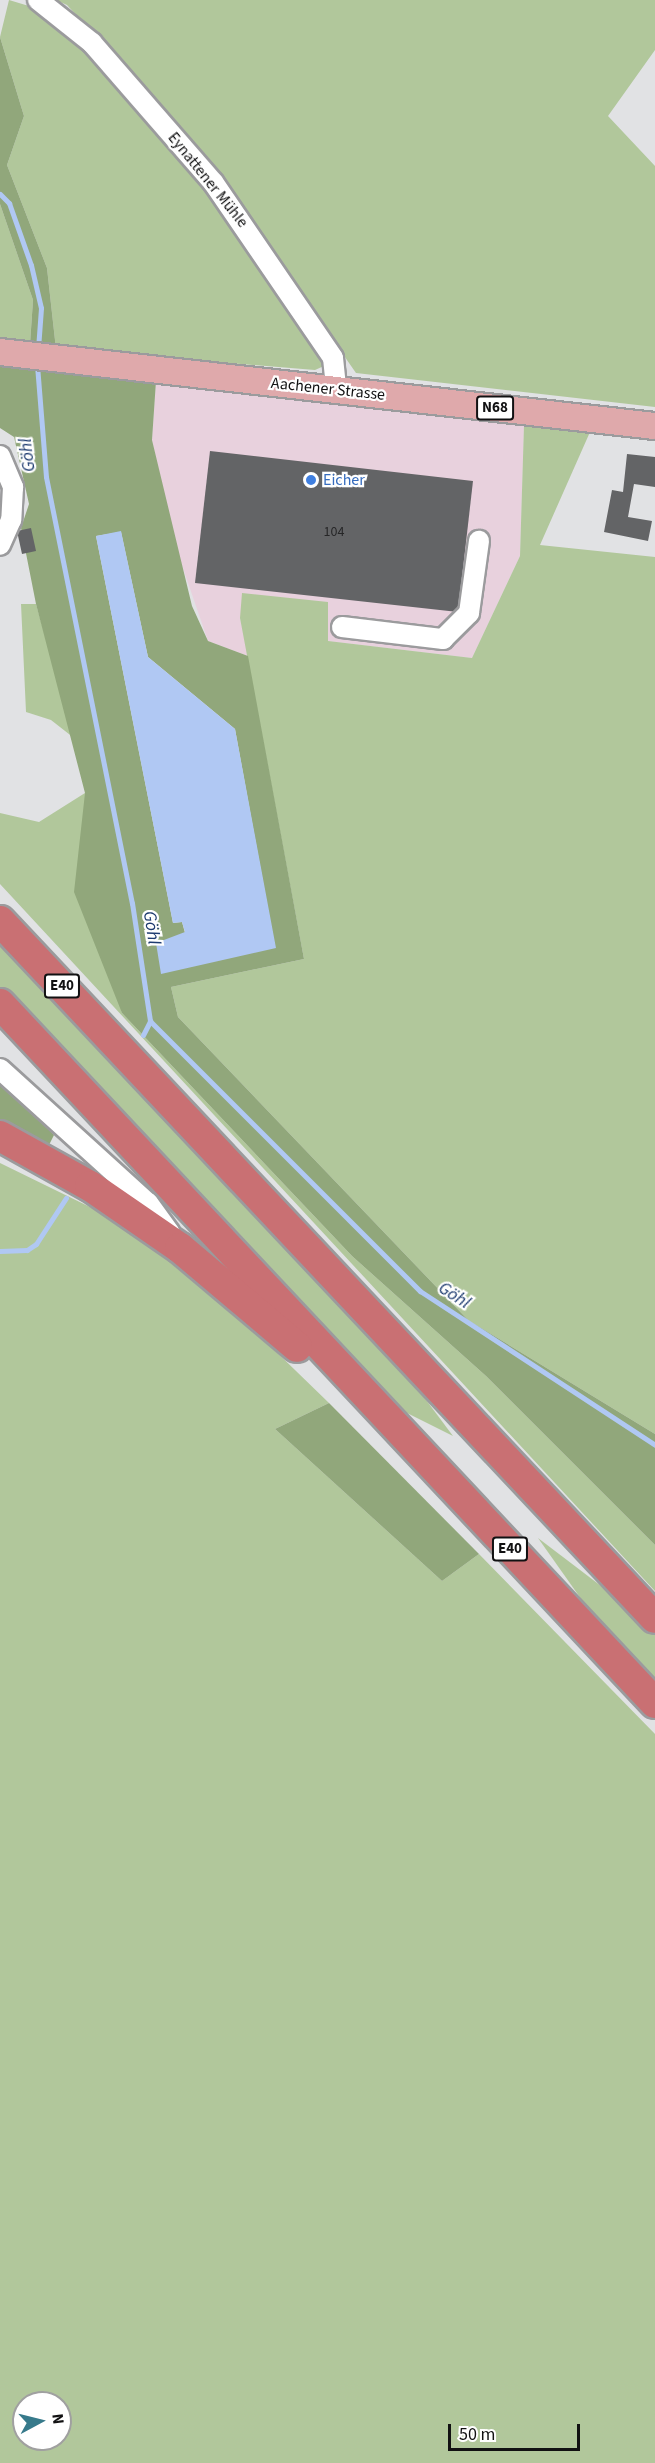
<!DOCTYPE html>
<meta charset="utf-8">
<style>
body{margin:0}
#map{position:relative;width:655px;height:2463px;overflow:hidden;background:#e1e2e4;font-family:"Source Sans 3",sans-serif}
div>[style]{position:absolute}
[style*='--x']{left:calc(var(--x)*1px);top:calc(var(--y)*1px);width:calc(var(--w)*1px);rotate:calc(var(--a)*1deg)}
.commercial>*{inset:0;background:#e8d1dd}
.green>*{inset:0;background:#b1c79b}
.forest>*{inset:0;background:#91a77b}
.water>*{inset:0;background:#b0c8f3}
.stream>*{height:5px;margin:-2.5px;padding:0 2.5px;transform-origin:2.5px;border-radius:2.5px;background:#b0c8f3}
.building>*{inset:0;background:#636466}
.roads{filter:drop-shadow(2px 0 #9b9b9d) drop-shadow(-2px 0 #9b9b9d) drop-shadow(0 2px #9b9b9d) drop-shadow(0 -2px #9b9b9d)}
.minor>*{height:20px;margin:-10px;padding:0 10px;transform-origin:10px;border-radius:10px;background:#fff}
.major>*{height:26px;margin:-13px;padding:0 13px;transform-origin:13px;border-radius:13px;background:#dfa9ab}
.highway>*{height:30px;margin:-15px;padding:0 15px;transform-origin:15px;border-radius:15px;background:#c97073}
.dots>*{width:16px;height:16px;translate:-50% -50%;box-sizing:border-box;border:3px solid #fff;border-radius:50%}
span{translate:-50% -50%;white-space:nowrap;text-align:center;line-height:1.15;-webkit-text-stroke:4.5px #fff;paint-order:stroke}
.number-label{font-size:14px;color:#262627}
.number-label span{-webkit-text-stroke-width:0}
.shield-label span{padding:2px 4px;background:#fff;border:2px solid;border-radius:4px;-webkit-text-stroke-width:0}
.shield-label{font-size:15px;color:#111112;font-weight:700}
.street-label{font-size:16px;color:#111112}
.shop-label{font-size:16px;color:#366cbe}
.left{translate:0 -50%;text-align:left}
.water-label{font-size:18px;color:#1f3c70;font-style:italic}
.north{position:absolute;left:12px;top:2391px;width:60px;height:60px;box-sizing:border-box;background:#fff;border:2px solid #a0a0a0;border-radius:50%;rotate:83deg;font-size:16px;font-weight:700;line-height:24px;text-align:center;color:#111112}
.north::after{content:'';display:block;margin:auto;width:21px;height:27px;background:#377a8b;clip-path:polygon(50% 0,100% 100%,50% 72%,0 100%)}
.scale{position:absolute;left:448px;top:2424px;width:132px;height:27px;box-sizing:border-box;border:3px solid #111112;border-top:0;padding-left:8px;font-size:18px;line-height:21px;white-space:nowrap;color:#111112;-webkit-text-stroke:4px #fff;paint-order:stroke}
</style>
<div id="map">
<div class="commercial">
<div style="clip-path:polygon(156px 381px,524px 425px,520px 556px,472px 658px,327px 641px,240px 618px,248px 656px,208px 641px,176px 548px,152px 440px)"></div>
</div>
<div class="green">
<div style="clip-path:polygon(9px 0,52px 13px,89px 49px,226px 210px,324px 366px,315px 370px,56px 349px,47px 268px,7px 165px,24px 116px,0 37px)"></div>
<div style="clip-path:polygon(56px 0,655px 0,655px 50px,608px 116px,655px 166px,655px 407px,356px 373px,201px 150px,67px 5px)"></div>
<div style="clip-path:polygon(0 204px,33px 300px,30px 344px,0 340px)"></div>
<div style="clip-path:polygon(524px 425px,590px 432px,540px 545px,655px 557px,655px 1434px,468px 1320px,178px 1017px,171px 987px,304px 959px,240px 618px,242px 593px,328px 602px,328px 641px,472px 658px,520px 556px)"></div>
<div style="clip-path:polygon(21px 604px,36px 604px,74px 738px,51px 720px,26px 712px)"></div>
<div style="clip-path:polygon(85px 793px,122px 1013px,352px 1256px,486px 1376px,655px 1545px,655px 1591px,0 884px,0 813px,39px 822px)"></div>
<div style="clip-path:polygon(0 936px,394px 1357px,453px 1436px,385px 1402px,0 991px)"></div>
<div style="clip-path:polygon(evenodd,0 1163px,94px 1209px,167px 1256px,229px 1306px,329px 1403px,275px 1429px,442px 1581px,479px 1554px,655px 1734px,655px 2463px,0 2463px,0 1163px,24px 2403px,60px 2403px,60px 2439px,24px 2439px,24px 2403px)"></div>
<div style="clip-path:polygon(538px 1538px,630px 1608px,655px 1634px,655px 1687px,608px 1637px)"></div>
</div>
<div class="forest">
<div style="clip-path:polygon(0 37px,24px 116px,7px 165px,47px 268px,56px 349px,30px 344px,33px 300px,0 204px)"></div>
<div style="clip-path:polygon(evenodd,0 366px,156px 381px,152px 440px,192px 606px,208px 641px,248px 656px,304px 959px,171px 987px,178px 1017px,468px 1320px,655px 1434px,655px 1545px,486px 1376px,352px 1256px,122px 1013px,74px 892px,85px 793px,36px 604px,21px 528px,29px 504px,14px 437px,0 428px,0 366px,121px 532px,148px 657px,235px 729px,275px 948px,185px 933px,182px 922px,173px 923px,96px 536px,121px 532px)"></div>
<div style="clip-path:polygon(0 1081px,54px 1135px,47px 1149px,0 1126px)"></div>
<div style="clip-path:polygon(329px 1403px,479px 1554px,442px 1581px,275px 1429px)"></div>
</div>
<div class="water">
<div style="clip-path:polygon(121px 531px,148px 657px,235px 729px,276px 948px,161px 974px,156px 943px,185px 932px,182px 922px,173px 923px,96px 536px)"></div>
</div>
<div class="stream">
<div style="--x:0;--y:194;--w:13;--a:45"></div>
<div style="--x:9;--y:203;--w:66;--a:70.5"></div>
<div style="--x:31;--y:265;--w:44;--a:76.9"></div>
<div style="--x:41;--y:308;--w:41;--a:94.2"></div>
<div style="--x:37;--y:365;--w:112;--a:85.4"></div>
<div style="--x:46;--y:477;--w:435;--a:78.6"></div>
<div style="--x:132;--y:903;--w:119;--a:81.3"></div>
<div style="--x:150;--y:1021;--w:382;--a:45"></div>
<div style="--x:420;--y:1291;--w:281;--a:33.2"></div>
<div style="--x:143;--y:1035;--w:16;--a:-63"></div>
<div style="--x:0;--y:1251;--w:27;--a:-2"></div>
<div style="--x:27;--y:1250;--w:11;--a:-34"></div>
<div style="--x:36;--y:1244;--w:55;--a:-56.9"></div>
</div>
<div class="building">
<div style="clip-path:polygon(210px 451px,473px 481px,458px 612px,195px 583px)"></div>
<div style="clip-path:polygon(627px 454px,655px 457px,655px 487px,634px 484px,628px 517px,652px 521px,648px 541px,604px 532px,612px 490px,623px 492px)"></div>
<div style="clip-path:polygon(31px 528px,36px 551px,22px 554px,17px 531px)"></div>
</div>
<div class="roads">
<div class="minor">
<div style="--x:38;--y:0;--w:69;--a:38.5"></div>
<div style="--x:92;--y:43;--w:184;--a:49"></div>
<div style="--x:213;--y:182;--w:213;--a:55.7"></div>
<div style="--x:333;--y:358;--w:31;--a:84"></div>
<div style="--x:0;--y:456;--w:34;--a:67"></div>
<div style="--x:13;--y:487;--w:33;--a:93"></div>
<div style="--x:11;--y:520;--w:27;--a:114"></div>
<div style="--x:342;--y:627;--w:102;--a:6.8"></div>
<div style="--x:443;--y:639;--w:37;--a:-45"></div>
<div style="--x:469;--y:613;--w:73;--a:-82.1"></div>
<div style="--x:0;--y:1069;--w:200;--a:42.2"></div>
<div style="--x:148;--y:1203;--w:37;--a:54"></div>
</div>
<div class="major">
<div style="--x:0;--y:352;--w:659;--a:6.45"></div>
</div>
<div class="highway">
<div style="--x:0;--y:921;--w:956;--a:46.78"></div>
<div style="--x:0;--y:1004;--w:958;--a:46.86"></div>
<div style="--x:0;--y:1136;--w:103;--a:29.1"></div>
<div style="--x:90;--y:1186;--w:109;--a:34.6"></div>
<div style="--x:180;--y:1248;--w:153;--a:40.2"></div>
</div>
</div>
<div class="dots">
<div style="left:311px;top:480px;background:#3f7fe0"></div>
</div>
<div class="number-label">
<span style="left:334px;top:532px">104</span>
</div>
<div class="shield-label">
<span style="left:495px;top:408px">N68</span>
<span style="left:62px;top:986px">E40</span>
<span style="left:510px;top:1549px">E40</span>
</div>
<div class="street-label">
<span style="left:208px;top:180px;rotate:51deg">Eynattener Mühle</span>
<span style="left:328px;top:389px;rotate:6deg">Aachener Strasse</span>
</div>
<div class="shop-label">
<span class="left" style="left:323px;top:480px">Eicher</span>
</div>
<div class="water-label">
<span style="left:28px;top:455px;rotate:-97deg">Göhl</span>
<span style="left:151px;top:928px;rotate:81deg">Göhl</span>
<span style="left:454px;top:1296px;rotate:33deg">Göhl</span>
</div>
<div class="north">N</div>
<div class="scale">50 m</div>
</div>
